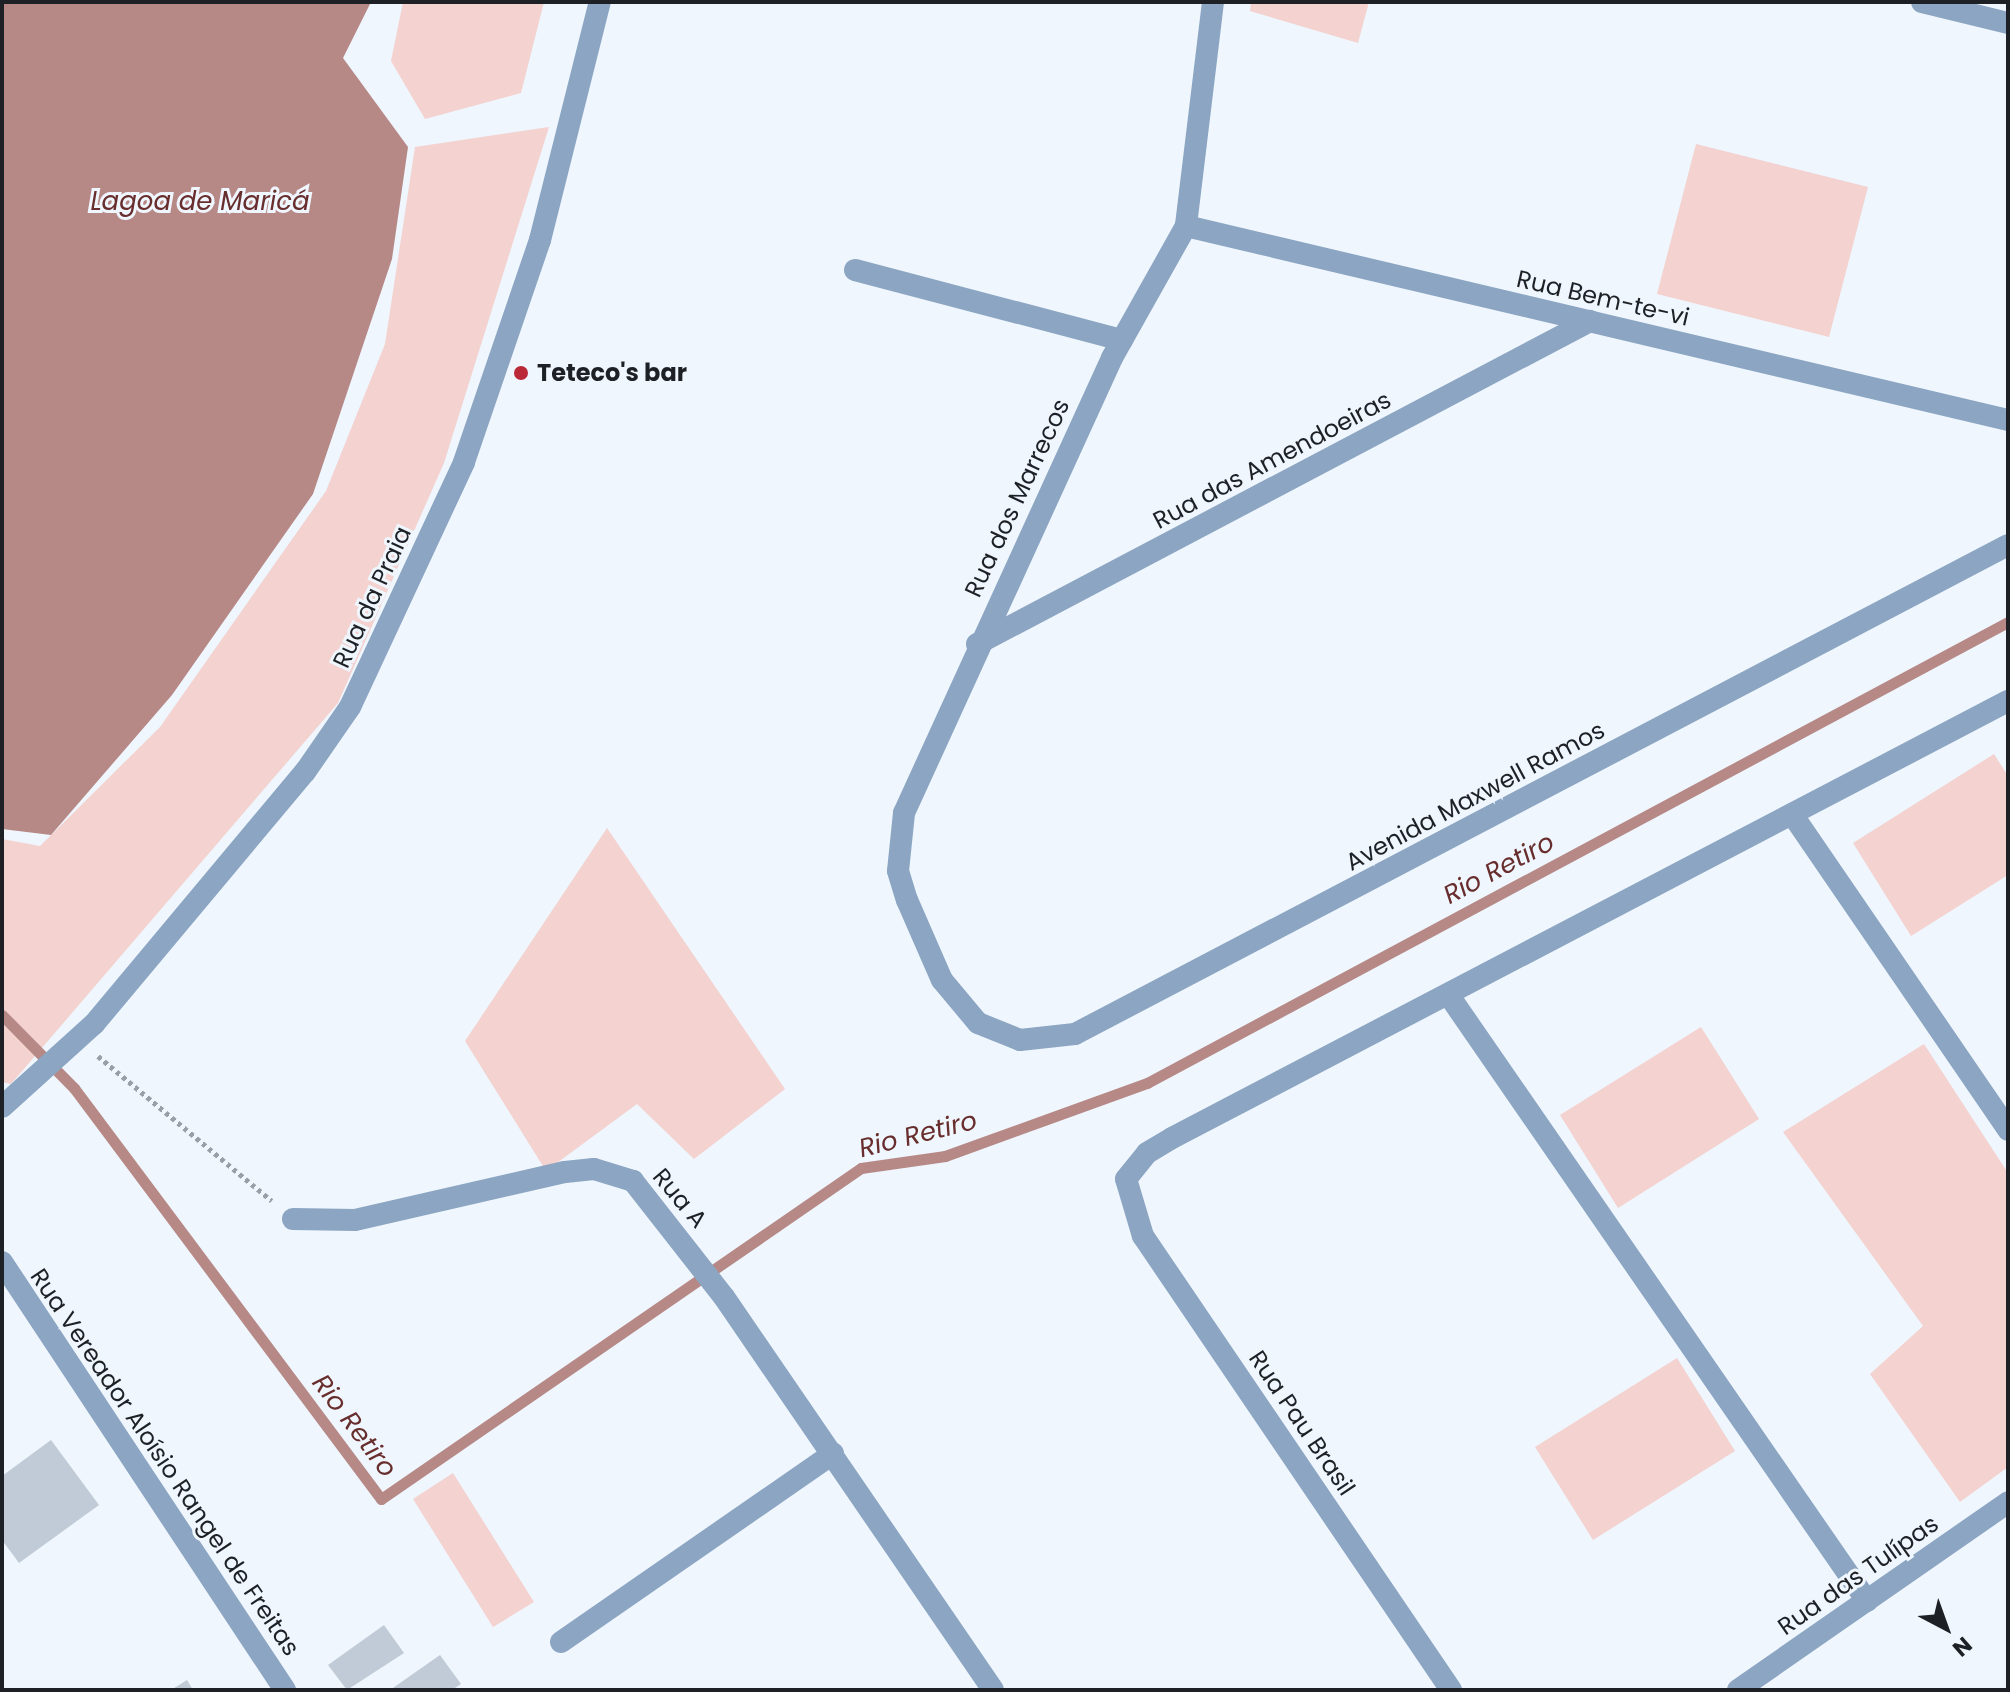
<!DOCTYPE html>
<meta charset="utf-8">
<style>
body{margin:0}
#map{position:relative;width:2010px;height:1692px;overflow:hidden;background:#eff6fd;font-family:Poppins,sans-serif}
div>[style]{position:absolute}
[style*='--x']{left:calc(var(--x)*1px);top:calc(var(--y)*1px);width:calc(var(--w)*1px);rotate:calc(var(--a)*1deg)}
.green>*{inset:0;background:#f3d2d0}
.water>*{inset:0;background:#b68987}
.stream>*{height:11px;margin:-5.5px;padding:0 5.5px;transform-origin:5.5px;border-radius:5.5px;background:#b68987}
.building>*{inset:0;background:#c0cbd7}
.path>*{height:5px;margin-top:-2.5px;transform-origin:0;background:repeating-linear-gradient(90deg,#9a9fa5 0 4px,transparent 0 8px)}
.minor>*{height:22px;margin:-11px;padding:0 11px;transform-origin:11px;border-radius:11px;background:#8ba5c2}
.dots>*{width:22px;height:22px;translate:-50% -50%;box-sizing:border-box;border:4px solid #eff6fd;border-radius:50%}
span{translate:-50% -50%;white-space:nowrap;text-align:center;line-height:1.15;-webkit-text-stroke:6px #eff6fd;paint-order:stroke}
.street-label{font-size:24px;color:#1d2125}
.poi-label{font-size:24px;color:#1d2125;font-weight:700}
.left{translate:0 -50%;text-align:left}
.water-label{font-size:26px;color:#682d2d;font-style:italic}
.frame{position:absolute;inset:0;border:4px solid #1d2125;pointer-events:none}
.north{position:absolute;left:1906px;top:1588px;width:80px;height:80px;-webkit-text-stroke:6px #eff6fd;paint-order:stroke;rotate:139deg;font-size:22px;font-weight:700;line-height:32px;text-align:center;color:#1d2125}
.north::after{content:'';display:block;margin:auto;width:28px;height:36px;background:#1d2125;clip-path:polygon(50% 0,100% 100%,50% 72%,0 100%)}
</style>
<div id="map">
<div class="green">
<div style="clip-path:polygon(403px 2px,544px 2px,521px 93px,425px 119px,391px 61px)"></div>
<div style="clip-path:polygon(1251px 2px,1369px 2px,1358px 43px,1250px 11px)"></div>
<div style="clip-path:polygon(549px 127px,444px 463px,338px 703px,11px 1084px,2px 1082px,2px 839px,40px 846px,160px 727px,326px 491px,385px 344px,415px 147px)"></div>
<div style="clip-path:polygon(1696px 144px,1868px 187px,1829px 337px,1657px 294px)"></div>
<div style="clip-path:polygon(1994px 754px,2008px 776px,2008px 875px,1911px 936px,1853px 843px)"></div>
<div style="clip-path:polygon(607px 828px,785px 1089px,694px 1159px,637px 1104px,546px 1171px,465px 1041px)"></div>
<div style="clip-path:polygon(1701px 1027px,1759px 1119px,1618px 1208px,1560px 1115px)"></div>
<div style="clip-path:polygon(1924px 1044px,2008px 1173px,2008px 1467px,1960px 1502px,1870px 1374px,1923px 1326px,1783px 1132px)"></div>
<div style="clip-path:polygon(1677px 1358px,1735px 1451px,1593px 1540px,1535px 1447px)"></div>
<div style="clip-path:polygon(453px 1473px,534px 1602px,493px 1627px,413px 1499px)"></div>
</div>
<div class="water">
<div style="clip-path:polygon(2px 2px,371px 2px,343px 58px,408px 147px,392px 259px,313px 494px,172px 695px,51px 835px,2px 829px)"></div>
</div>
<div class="stream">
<div style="--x:2;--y:1015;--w:103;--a:45.4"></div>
<div style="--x:74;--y:1088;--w:513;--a:53.24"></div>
<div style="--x:381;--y:1499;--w:583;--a:-34.59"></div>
<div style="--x:861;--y:1168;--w:85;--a:-8.1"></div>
<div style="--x:945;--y:1156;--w:215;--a:-19.9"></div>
<div style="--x:1147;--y:1083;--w:977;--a:-28.17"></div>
</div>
<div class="building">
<div style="clip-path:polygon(51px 1440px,99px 1505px,19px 1563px,2px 1540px,2px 1476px)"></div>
<div style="clip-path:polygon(384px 1625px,404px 1653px,347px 1690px,328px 1665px)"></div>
<div style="clip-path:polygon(440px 1655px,461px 1684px,452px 1690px,390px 1690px)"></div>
<div style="clip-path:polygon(187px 1680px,193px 1690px,171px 1690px)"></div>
</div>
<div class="path">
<div style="--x:98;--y:1056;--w:226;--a:39.8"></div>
</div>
<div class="minor">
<div style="--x:1213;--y:2;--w:226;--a:96.9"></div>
<div style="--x:1186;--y:226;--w:151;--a:119.3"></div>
<div style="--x:1112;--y:358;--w:500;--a:114.57"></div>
<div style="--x:904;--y:813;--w:58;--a:95.9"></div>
<div style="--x:898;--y:871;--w:30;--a:73"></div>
<div style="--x:907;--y:900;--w:87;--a:66.4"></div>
<div style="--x:942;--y:980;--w:56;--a:50.1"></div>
<div style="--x:978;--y:1023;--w:45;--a:22"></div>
<div style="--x:1020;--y:1040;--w:55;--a:-6.2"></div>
<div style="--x:1075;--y:1034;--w:1053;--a:-27.66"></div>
<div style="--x:1922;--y:2;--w:89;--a:13.7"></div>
<div style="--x:1186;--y:226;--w:845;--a:13.28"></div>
<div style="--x:855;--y:270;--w:276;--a:14.7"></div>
<div style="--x:977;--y:644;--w:693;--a:-27.79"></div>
<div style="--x:1792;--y:814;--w:383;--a:55.6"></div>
<div style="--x:1450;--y:997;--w:734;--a:55.38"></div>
<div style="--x:2;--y:1107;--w:124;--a:-42.1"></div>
<div style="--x:94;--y:1024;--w:329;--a:-50.1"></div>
<div style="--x:305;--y:772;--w:79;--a:-55.3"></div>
<div style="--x:350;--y:707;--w:270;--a:-65"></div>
<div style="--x:464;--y:462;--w:235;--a:-71.1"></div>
<div style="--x:540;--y:240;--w:245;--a:-75.9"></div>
<div style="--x:293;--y:1219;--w:62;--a:0.9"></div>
<div style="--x:355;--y:1220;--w:215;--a:-12.9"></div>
<div style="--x:565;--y:1172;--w:29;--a:-6"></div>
<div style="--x:594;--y:1169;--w:41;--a:17.1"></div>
<div style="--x:633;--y:1181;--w:147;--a:51.9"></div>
<div style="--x:724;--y:1297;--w:476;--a:55.6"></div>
<div style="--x:2;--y:1262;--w:513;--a:56.53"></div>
<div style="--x:561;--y:1642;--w:331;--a:-34.7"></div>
<div style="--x:1451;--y:1690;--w:549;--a:-124.15"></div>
<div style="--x:1143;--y:1236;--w:59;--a:-106.6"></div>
<div style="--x:1126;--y:1179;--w:33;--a:-51"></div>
<div style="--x:1147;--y:1153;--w:29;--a:-31"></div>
<div style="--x:1172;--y:1138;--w:943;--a:-27.6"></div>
<div style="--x:1738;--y:1690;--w:329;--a:-34.8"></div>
</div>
<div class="dots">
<div style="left:521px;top:373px;background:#ba2938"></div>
</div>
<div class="street-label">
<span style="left:1603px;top:298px;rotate:13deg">Rua Bem-te-vi</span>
<span style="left:1272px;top:460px;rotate:-28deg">Rua das Amendoeiras</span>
<span style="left:1017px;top:498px;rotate:-65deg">Rua dos Marrecos</span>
<span style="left:372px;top:597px;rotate:-65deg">Rua da Praia</span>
<span style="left:1475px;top:796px;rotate:-28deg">Avenida Maxwell Ramos</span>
<span style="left:680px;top:1198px;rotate:50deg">Rua A</span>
<span style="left:1302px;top:1423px;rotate:56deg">Rua Pau Brasil</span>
<span style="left:165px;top:1462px;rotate:56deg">Rua Vereador Aloísio Rangel de Freitas</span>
<span style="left:1858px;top:1575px;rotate:-35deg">Rua das Tulípas</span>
</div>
<div class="poi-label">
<span class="left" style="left:537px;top:373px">Teteco's bar</span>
</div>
<div class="water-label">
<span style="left:200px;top:202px">Lagoa de Maricá</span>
<span style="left:1499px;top:869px;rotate:-28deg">Rio Retiro</span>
<span style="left:918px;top:1135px;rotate:-14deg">Rio Retiro</span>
<span style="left:354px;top:1426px;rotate:53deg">Rio Retiro</span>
</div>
<div class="frame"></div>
<div class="north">N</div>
</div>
